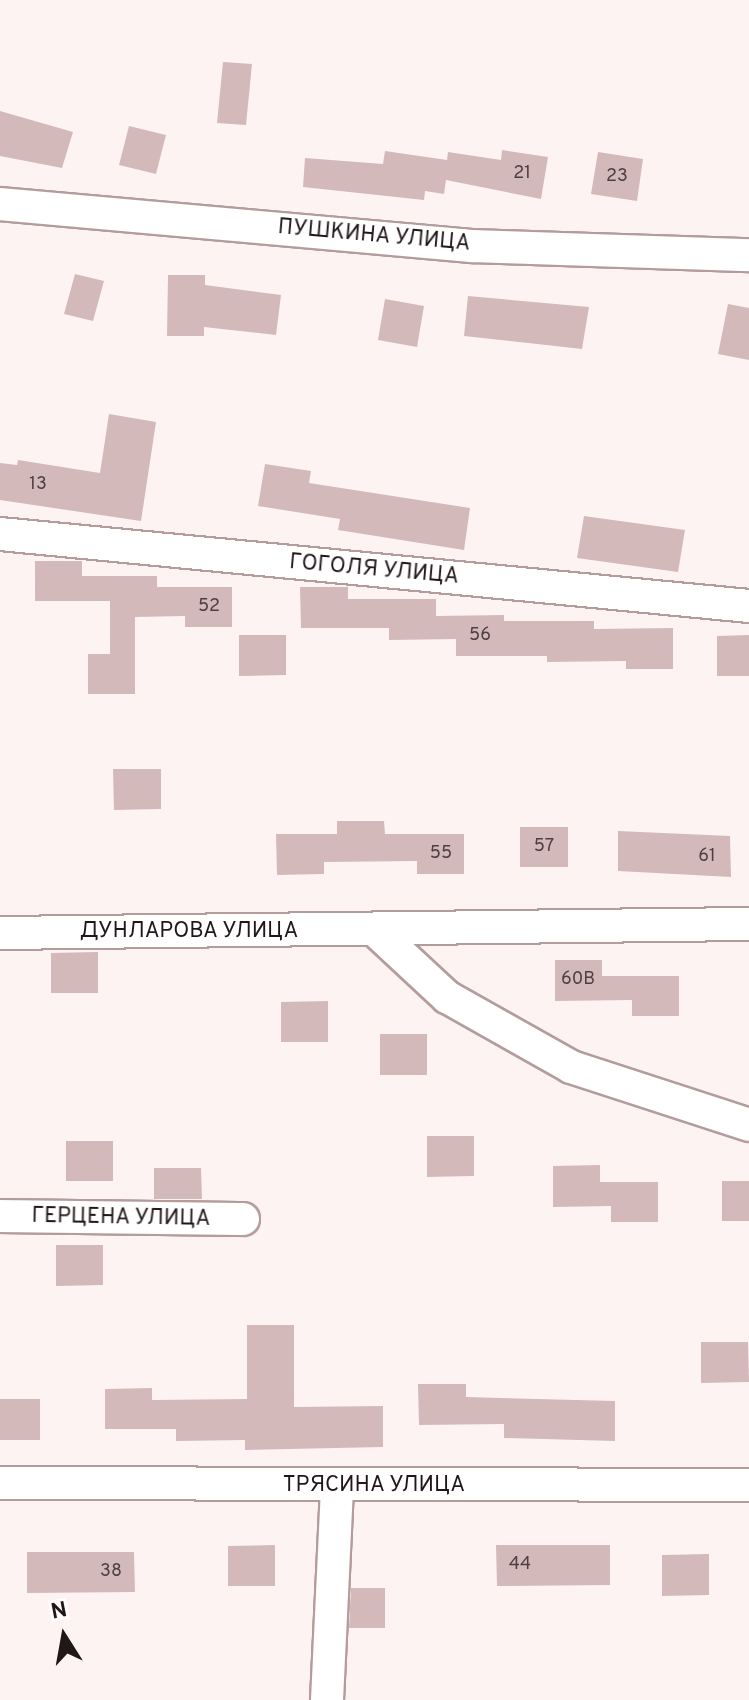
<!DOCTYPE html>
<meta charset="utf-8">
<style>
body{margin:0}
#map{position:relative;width:749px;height:1700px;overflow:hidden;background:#fef3f3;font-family:Overpass,sans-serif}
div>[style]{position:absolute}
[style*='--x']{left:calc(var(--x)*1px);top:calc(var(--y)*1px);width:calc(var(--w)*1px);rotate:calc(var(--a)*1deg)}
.building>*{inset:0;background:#d3b9ba}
.roads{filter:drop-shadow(2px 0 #b49c9d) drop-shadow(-2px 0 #b49c9d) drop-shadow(0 2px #b49c9d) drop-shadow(0 -2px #b49c9d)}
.minor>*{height:32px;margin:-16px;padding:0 16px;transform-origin:16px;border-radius:16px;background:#fff}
span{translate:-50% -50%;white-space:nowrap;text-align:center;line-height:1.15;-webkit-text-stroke:7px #fff;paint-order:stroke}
.number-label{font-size:18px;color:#4e4040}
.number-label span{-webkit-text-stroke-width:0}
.street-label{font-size:22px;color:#211718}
.north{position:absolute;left:24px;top:1596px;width:80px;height:80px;-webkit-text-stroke:6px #fff;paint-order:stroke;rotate:349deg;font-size:22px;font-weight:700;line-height:32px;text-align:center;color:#211718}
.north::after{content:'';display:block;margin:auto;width:28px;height:36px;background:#211718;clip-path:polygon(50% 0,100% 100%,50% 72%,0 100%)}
</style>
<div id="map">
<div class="building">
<div style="clip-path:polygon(223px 62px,252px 64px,246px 125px,217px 123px)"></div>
<div style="clip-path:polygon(0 111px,73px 132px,62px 168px,0 156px)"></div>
<div style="clip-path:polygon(129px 126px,166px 135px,156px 174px,119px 165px)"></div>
<div style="clip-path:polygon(502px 150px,548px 157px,541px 199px,446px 180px,444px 194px,425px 191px,424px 200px,303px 187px,305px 158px,383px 164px,385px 151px,447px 160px,448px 152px,501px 160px)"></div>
<div style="clip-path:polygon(598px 152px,643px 159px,637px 201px,591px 194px)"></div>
<div style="clip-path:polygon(75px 274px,104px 281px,93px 321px,64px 314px)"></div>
<div style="clip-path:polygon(168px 275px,205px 275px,205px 285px,281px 295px,276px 335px,204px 327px,204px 336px,167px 336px)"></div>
<div style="clip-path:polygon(468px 296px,589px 307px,582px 349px,464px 336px)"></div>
<div style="clip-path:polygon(385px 299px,424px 306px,417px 347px,378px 340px)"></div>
<div style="clip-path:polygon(728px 304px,749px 308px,749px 360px,718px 354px)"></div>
<div style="clip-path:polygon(109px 414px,156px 422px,141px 521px,0 500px,0 463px,17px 465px,18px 460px,100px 473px)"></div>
<div style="clip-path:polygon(265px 464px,311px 471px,309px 483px,470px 508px,464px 550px,338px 530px,340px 519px,258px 506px)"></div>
<div style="clip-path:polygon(584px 516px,685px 530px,678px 572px,577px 558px)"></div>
<div style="clip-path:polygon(35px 561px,82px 561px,82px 576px,157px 576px,157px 587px,232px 587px,232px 627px,185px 627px,185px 616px,135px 617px,135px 694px,88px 694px,88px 654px,110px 654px,110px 601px,35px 601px)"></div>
<div style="clip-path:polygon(300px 587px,348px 587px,348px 599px,436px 599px,436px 616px,504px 615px,504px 621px,594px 621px,594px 629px,673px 628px,673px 669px,626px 669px,626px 661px,547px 662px,547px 656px,456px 656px,456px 639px,389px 640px,389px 628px,301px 628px)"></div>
<div style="clip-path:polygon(239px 635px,286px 635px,286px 675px,239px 676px)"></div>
<div style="clip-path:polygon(749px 635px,749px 676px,717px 676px,717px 636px)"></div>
<div style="clip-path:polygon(113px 769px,161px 769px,161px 809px,114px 810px)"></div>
<div style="clip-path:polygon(337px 821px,384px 821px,385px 834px,464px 834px,464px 874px,417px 874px,417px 861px,324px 862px,324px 874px,277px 875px,276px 834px,337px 834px)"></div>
<div style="clip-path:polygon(520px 827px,568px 827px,568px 867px,520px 867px)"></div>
<div style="clip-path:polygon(618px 831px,730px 836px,731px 877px,618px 871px)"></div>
<div style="clip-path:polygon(98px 952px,98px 993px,51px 993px,51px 953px)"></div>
<div style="clip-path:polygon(555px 960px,602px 960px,602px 976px,679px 976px,679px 1016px,632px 1016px,632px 1000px,555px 1001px)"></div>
<div style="clip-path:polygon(328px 1001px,328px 1042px,281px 1042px,281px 1002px)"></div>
<div style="clip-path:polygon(380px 1034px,427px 1034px,427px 1075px,380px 1075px)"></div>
<div style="clip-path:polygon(427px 1136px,474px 1136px,474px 1176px,427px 1177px)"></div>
<div style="clip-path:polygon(66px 1141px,113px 1141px,113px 1181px,66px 1181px)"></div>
<div style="clip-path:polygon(600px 1165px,600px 1182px,658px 1182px,658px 1222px,611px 1222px,611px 1206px,553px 1207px,553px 1166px)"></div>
<div style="clip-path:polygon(154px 1168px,201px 1168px,202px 1199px,154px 1199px)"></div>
<div style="clip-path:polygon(722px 1181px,749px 1181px,749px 1221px,722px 1221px)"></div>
<div style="clip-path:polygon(56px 1245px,103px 1245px,103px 1285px,56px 1286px)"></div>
<div style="clip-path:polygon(247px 1325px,294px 1325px,294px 1407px,383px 1406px,383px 1447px,245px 1450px,245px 1440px,176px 1441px,176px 1429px,105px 1429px,105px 1389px,152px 1388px,152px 1400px,247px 1399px)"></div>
<div style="clip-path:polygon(701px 1342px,748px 1342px,749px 1382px,701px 1383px)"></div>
<div style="clip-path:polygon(418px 1384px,466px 1384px,466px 1397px,615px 1401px,615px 1441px,504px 1438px,504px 1424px,419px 1425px)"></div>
<div style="clip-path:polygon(0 1399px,40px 1399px,40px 1440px,0 1440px)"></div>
<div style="clip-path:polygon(275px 1545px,275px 1586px,228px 1586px,228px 1546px)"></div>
<div style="clip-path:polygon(496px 1545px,610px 1545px,610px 1585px,497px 1586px)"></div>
<div style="clip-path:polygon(27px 1552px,134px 1552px,135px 1592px,27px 1593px)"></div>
<div style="clip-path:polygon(709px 1554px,709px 1595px,662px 1596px,662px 1555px)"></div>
<div style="clip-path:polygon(351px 1588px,385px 1588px,385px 1628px,349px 1628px)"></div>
</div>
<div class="roads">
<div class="minor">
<div style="--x:0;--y:204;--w:474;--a:5.1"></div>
<div style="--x:472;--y:246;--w:277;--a:1.9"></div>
<div style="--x:0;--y:534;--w:752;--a:5.49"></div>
<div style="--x:377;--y:932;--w:96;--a:42.9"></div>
<div style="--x:447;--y:997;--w:142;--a:29.4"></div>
<div style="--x:571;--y:1067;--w:187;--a:18"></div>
<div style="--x:0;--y:933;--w:749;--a:-0.69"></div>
<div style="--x:0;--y:1216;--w:243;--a:0.7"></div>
<div style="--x:0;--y:1483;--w:749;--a:0.15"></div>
<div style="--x:327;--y:1700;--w:213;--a:-87.3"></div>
</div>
</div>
<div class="number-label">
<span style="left:522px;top:174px">21</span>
<span style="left:617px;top:177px">23</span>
<span style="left:38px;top:485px">13</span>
<span style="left:209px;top:607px">52</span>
<span style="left:480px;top:636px">56</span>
<span style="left:544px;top:847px">57</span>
<span style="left:441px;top:854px">55</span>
<span style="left:707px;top:857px">61</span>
<span style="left:578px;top:980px">60В</span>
<span style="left:520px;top:1565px">44</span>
<span style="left:111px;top:1572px">38</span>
</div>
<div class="street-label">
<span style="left:374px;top:236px;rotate:5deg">ПУШКИНА УЛИЦА</span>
<span style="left:374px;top:570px;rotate:5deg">ГОГОЛЯ УЛИЦА</span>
<span style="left:189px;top:932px">ДУНЛАРОВА УЛИЦА</span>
<span style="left:121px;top:1218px;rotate:1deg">ГЕРЦЕНА УЛИЦА</span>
<span style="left:374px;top:1486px">ТРЯСИНА УЛИЦА</span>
</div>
<div class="north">N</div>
</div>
